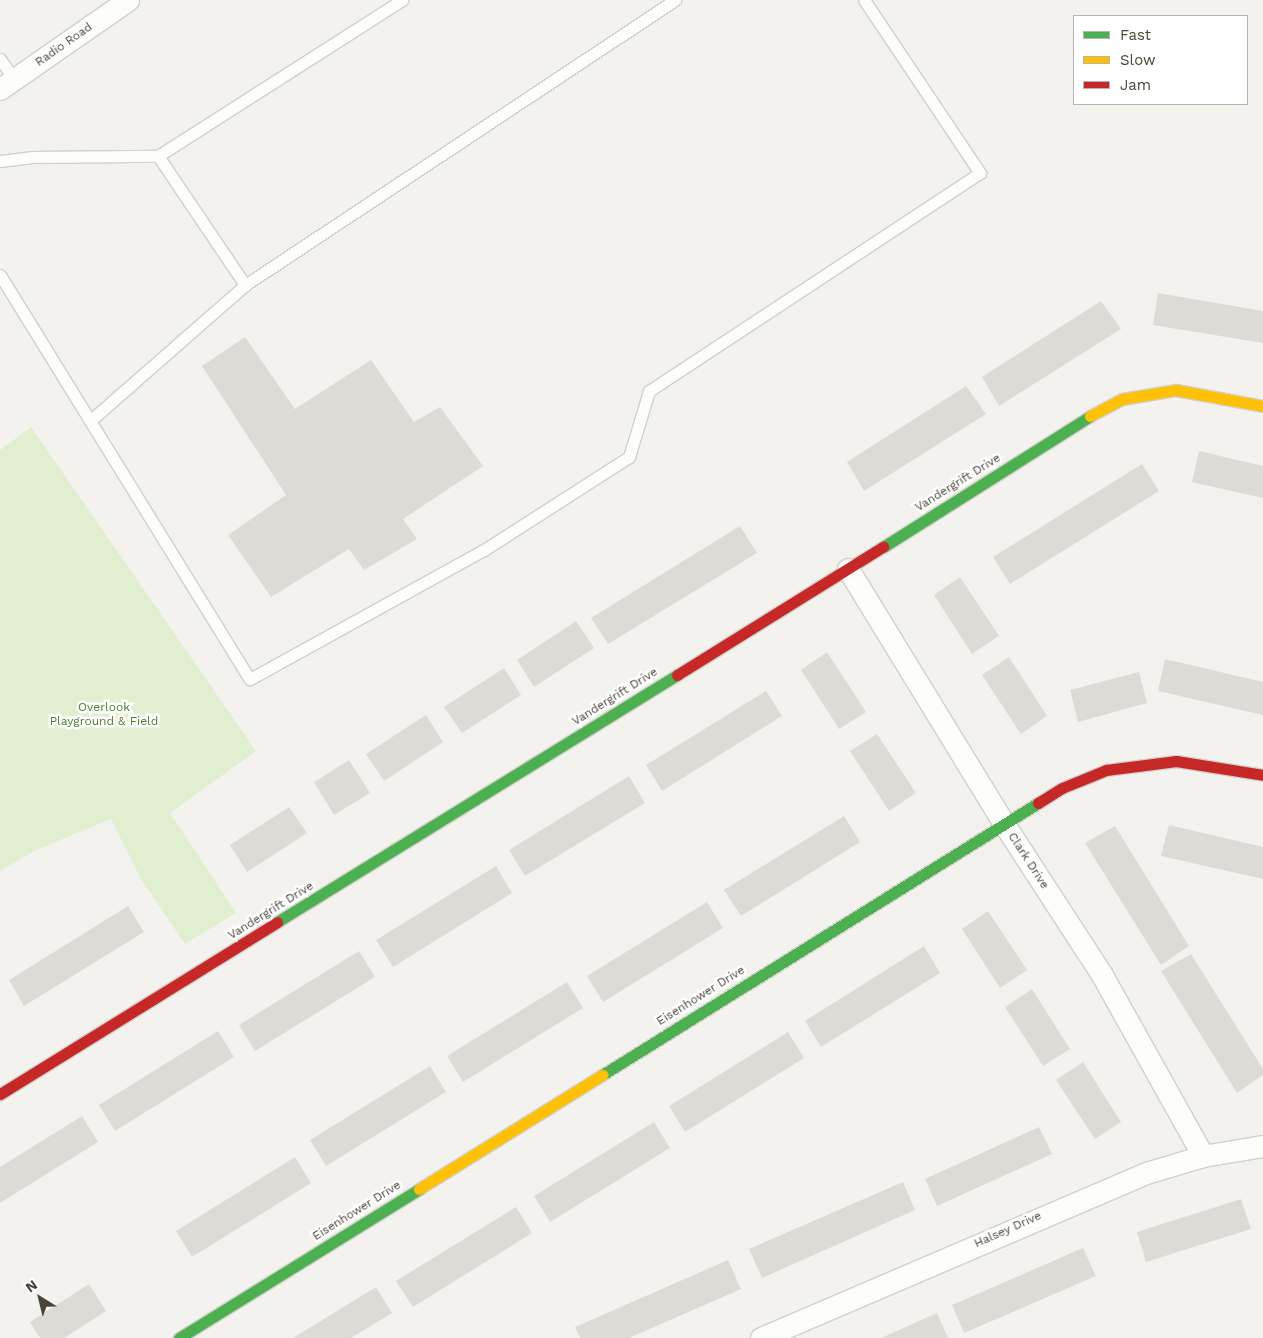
<!DOCTYPE html>
<style>
body{margin:0}
#map{position:relative;width:1263px;height:1338px;overflow:hidden;background:#f4f2ee;font-family:"Work Sans",sans-serif}
div>[style]{position:absolute}
[style*='--x']{left:calc(var(--x)*1px);top:calc(var(--y)*1px);width:calc(var(--w)*1px);rotate:calc(var(--a)*1deg)}
.green>*{inset:0;background:#e1eecf}
.building>*{inset:0;background:#dedbd6}
.roads{filter:drop-shadow(1px 0 #d2d0cb) drop-shadow(-1px 0 #d2d0cb) drop-shadow(0 1px #d2d0cb) drop-shadow(0 -1px #d2d0cb)}
.lane>*{height:11px;margin:-5.5px;padding:0 5.5px;transform-origin:5.5px;border-radius:5.5px;background:#fdfdfc}
.street>*{height:21px;margin:-10.5px;padding:0 10.5px;transform-origin:10.5px;border-radius:10.5px;background:#fdfdfc}
.fast>*{height:11px;margin:-5.5px;padding:0 5.5px;transform-origin:5.5px;border-radius:5.5px;background:#4caf50}
.slow>*{height:11px;margin:-5.5px;padding:0 5.5px;transform-origin:5.5px;border-radius:5.5px;background:#ffc107}
.jam>*{height:11px;margin:-5.5px;padding:0 5.5px;transform-origin:5.5px;border-radius:5.5px;background:#c62828}
span{translate:-50% -50%;white-space:nowrap;text-align:center;line-height:1.15;-webkit-text-stroke:5px #fff;paint-order:stroke}
.street-label{font-size:12px;color:#4b4439}
.park-label{font-size:12px;color:#4a7f2a}
.legend{position:absolute;left:1073px;top:15px;width:175px;height:90px;box-sizing:border-box;background:#fff;border:1px solid #b7b4b0;margin:0;padding:6px 9px;list-style:none;font-size:15px;color:#4b4439}
.legend li{display:flex;align-items:center;gap:10px;height:25px}
.legend b{width:25px;border:1px solid #b7b4b0}
.north{position:absolute;left:15px;top:1273px;width:50px;height:50px;-webkit-text-stroke:4px #fff;paint-order:stroke;rotate:324deg;font-size:14px;font-weight:700;line-height:20px;text-align:center;color:#4b4439}
.north::after{content:'';display:block;margin:auto;width:18px;height:22px;background:#4b4439;clip-path:polygon(50% 0,100% 100%,50% 72%,0 100%)}
</style>
<div id="map">
<div class="green">
<div style="clip-path:polygon(31px 427px,256px 751px,170px 813px,236px 913px,185px 944px,141px 879px,111px 819px,36px 850px,0 871px,0 450px)"></div>
</div>
<div class="building">
<div style="clip-path:polygon(1158px 293px,1263px 311px,1263px 343px,1153px 325px)"></div>
<div style="clip-path:polygon(1101px 301px,1121px 329px,999px 406px,982px 377px)"></div>
<div style="clip-path:polygon(245px 337px,295px 409px,371px 360px,414px 422px,440px 407px,483px 466px,403px 519px,417px 539px,364px 570px,349px 549px,271px 597px,228px 535px,286px 495px,202px 366px)"></div>
<div style="clip-path:polygon(966px 386px,986px 414px,864px 491px,847px 462px)"></div>
<div style="clip-path:polygon(1199px 451px,1263px 466px,1263px 498px,1192px 482px)"></div>
<div style="clip-path:polygon(1142px 464px,1159px 491px,1010px 584px,993px 557px)"></div>
<div style="clip-path:polygon(740px 526px,757px 553px,608px 644px,591px 618px)"></div>
<div style="clip-path:polygon(960px 577px,999px 636px,972px 654px,934px 595px)"></div>
<div style="clip-path:polygon(576px 621px,594px 648px,534px 687px,517px 660px)"></div>
<div style="clip-path:polygon(827px 652px,866px 712px,839px 729px,801px 670px)"></div>
<div style="clip-path:polygon(1009px 657px,1047px 716px,1021px 734px,982px 675px)"></div>
<div style="clip-path:polygon(1165px 659px,1263px 682px,1263px 715px,1158px 691px)"></div>
<div style="clip-path:polygon(504px 668px,521px 695px,462px 733px,444px 707px)"></div>
<div style="clip-path:polygon(1139px 672px,1147px 703px,1078px 722px,1070px 690px)"></div>
<div style="clip-path:polygon(766px 691px,782px 716px,662px 791px,646px 765px)"></div>
<div style="clip-path:polygon(426px 715px,443px 742px,384px 781px,366px 754px)"></div>
<div style="clip-path:polygon(877px 734px,916px 793px,889px 811px,850px 751px)"></div>
<div style="clip-path:polygon(349px 760px,370px 793px,334px 815px,314px 782px)"></div>
<div style="clip-path:polygon(629px 776px,645px 803px,525px 876px,509px 850px)"></div>
<div style="clip-path:polygon(289px 807px,307px 833px,247px 872px,230px 845px)"></div>
<div style="clip-path:polygon(844px 816px,860px 842px,741px 916px,724px 890px)"></div>
<div style="clip-path:polygon(1169px 825px,1263px 847px,1263px 879px,1161px 856px)"></div>
<div style="clip-path:polygon(1115px 826px,1189px 946px,1161px 965px,1085px 843px)"></div>
<div style="clip-path:polygon(496px 866px,512px 893px,393px 967px,376px 940px)"></div>
<div style="clip-path:polygon(707px 902px,723px 928px,603px 1002px,587px 976px)"></div>
<div style="clip-path:polygon(128px 906px,144px 932px,24px 1006px,9px 980px)"></div>
<div style="clip-path:polygon(988px 911px,1027px 970px,1000px 988px,962px 929px)"></div>
<div style="clip-path:polygon(924px 946px,940px 973px,821px 1047px,805px 1021px)"></div>
<div style="clip-path:polygon(359px 951px,375px 977px,255px 1051px,239px 1025px)"></div>
<div style="clip-path:polygon(1191px 954px,1263px 1069px,1263px 1075px,1237px 1093px,1161px 971px)"></div>
<div style="clip-path:polygon(567px 982px,583px 1008px,463px 1082px,447px 1056px)"></div>
<div style="clip-path:polygon(1032px 989px,1070px 1049px,1043px 1066px,1005px 1007px)"></div>
<div style="clip-path:polygon(218px 1031px,234px 1057px,115px 1131px,99px 1105px)"></div>
<div style="clip-path:polygon(788px 1032px,804px 1058px,685px 1132px,669px 1106px)"></div>
<div style="clip-path:polygon(1083px 1062px,1121px 1122px,1095px 1139px,1056px 1080px)"></div>
<div style="clip-path:polygon(430px 1066px,446px 1092px,326px 1166px,310px 1140px)"></div>
<div style="clip-path:polygon(82px 1116px,98px 1142px,0 1203px,0 1167px)"></div>
<div style="clip-path:polygon(654px 1122px,670px 1148px,550px 1222px,534px 1196px)"></div>
<div style="clip-path:polygon(1039px 1127px,1052px 1154px,937px 1206px,925px 1179px)"></div>
<div style="clip-path:polygon(295px 1157px,311px 1183px,192px 1257px,176px 1231px)"></div>
<div style="clip-path:polygon(903px 1182px,915px 1210px,762px 1278px,749px 1249px)"></div>
<div style="clip-path:polygon(1241px 1199px,1251px 1229px,1146px 1262px,1137px 1232px)"></div>
<div style="clip-path:polygon(516px 1207px,532px 1233px,413px 1307px,396px 1281px)"></div>
<div style="clip-path:polygon(1083px 1248px,1096px 1276px,964px 1333px,952px 1305px)"></div>
<div style="clip-path:polygon(728px 1260px,741px 1289px,629px 1338px,580px 1338px,575px 1327px)"></div>
<div style="clip-path:polygon(89px 1284px,106px 1311px,64px 1338px,40px 1338px,30px 1322px)"></div>
<div style="clip-path:polygon(376px 1287px,392px 1313px,351px 1338px,293px 1338px)"></div>
<div style="clip-path:polygon(937px 1313px,948px 1338px,881px 1338px)"></div>
</div>
<div class="roads">
<div class="lane">
<div style="--x:0;--y:59;--w:24;--a:55"></div>
<div style="--x:158;--y:156;--w:290;--a:-32.6"></div>
<div style="--x:0;--y:161;--w:33;--a:-7"></div>
<div style="--x:33;--y:157;--w:125;--a:-0.5"></div>
<div style="--x:158;--y:156;--w:156;--a:56"></div>
<div style="--x:0;--y:275;--w:475;--a:58.3"></div>
<div style="--x:250;--y:679;--w:267;--a:-28.9"></div>
<div style="--x:484;--y:550;--w:172;--a:-32.7"></div>
<div style="--x:629;--y:457;--w:69;--a:-73.1"></div>
<div style="--x:649;--y:391;--w:396;--a:-33.4"></div>
<div style="--x:980;--y:173;--w:208;--a:-123.8"></div>
<div style="--x:91;--y:420;--w:205;--a:-41.2"></div>
<div style="--x:245;--y:285;--w:516;--a:-33.54"></div>
</div>
<div class="street">
<div style="--x:0;--y:89;--w:156;--a:-34.8"></div>
<div style="--x:848;--y:569;--w:299;--a:58.5"></div>
<div style="--x:1004;--y:824;--w:180;--a:57"></div>
<div style="--x:1102;--y:975;--w:207;--a:60.8"></div>
<div style="--x:761;--y:1338;--w:419;--a:-23.2"></div>
<div style="--x:1146;--y:1173;--w:59;--a:-16.6"></div>
<div style="--x:1203;--y:1156;--w:61;--a:-9.5"></div>
</div>
<div class="fast">
<div style="--x:883;--y:547;--w:245;--a:-32.3"></div>
<div style="--x:277;--y:922;--w:470;--a:-31.7"></div>
<div style="--x:602;--y:1075;--w:514;--a:-31.96"></div>
<div style="--x:179;--y:1338;--w:282;--a:-31.8"></div>
</div>
<div class="slow">
<div style="--x:1090;--y:416;--w:36;--a:-28"></div>
<div style="--x:1122;--y:399;--w:55;--a:-9.5"></div>
<div style="--x:1176;--y:390;--w:88;--a:10.4"></div>
<div style="--x:419;--y:1189;--w:216;--a:-31.9"></div>
</div>
<div class="jam">
<div style="--x:677;--y:675;--w:243;--a:-31.9"></div>
<div style="--x:1038;--y:803;--w:28;--a:-32"></div>
<div style="--x:1062;--y:788;--w:48;--a:-22.2"></div>
<div style="--x:1106;--y:770;--w:71;--a:-7.3"></div>
<div style="--x:1176;--y:761;--w:88;--a:9.1"></div>
<div style="--x:0;--y:1094;--w:326;--a:-31.8"></div>
</div>
</div>
<div class="street-label">
<span style="left:64px;top:45px;rotate:-35deg">Radio Road</span>
<span style="left:958px;top:483px;rotate:-32deg">Vandergrift Drive</span>
<span style="left:615px;top:697px;rotate:-32deg">Vandergrift Drive</span>
<span style="left:1028px;top:861px;rotate:57deg">Clark Drive</span>
<span style="left:271px;top:911px;rotate:-32deg">Vandergrift Drive</span>
<span style="left:701px;top:996px;rotate:-32deg">Eisenhower Drive</span>
<span style="left:357px;top:1211px;rotate:-32deg">Eisenhower Drive</span>
<span style="left:1008px;top:1230px;rotate:-24deg">Halsey Drive</span>
</div>
<div class="park-label">
<span style="left:104px;top:715px">Overlook<br>Playground &amp; Field</span>
</div>
<ul class="legend">
<li><b style="height:6px;background:#4caf50"></b>Fast</li>
<li><b style="height:6px;background:#ffc107"></b>Slow</li>
<li><b style="height:6px;background:#c62828"></b>Jam</li>
</ul>
<div class="north">N</div>
</div>
